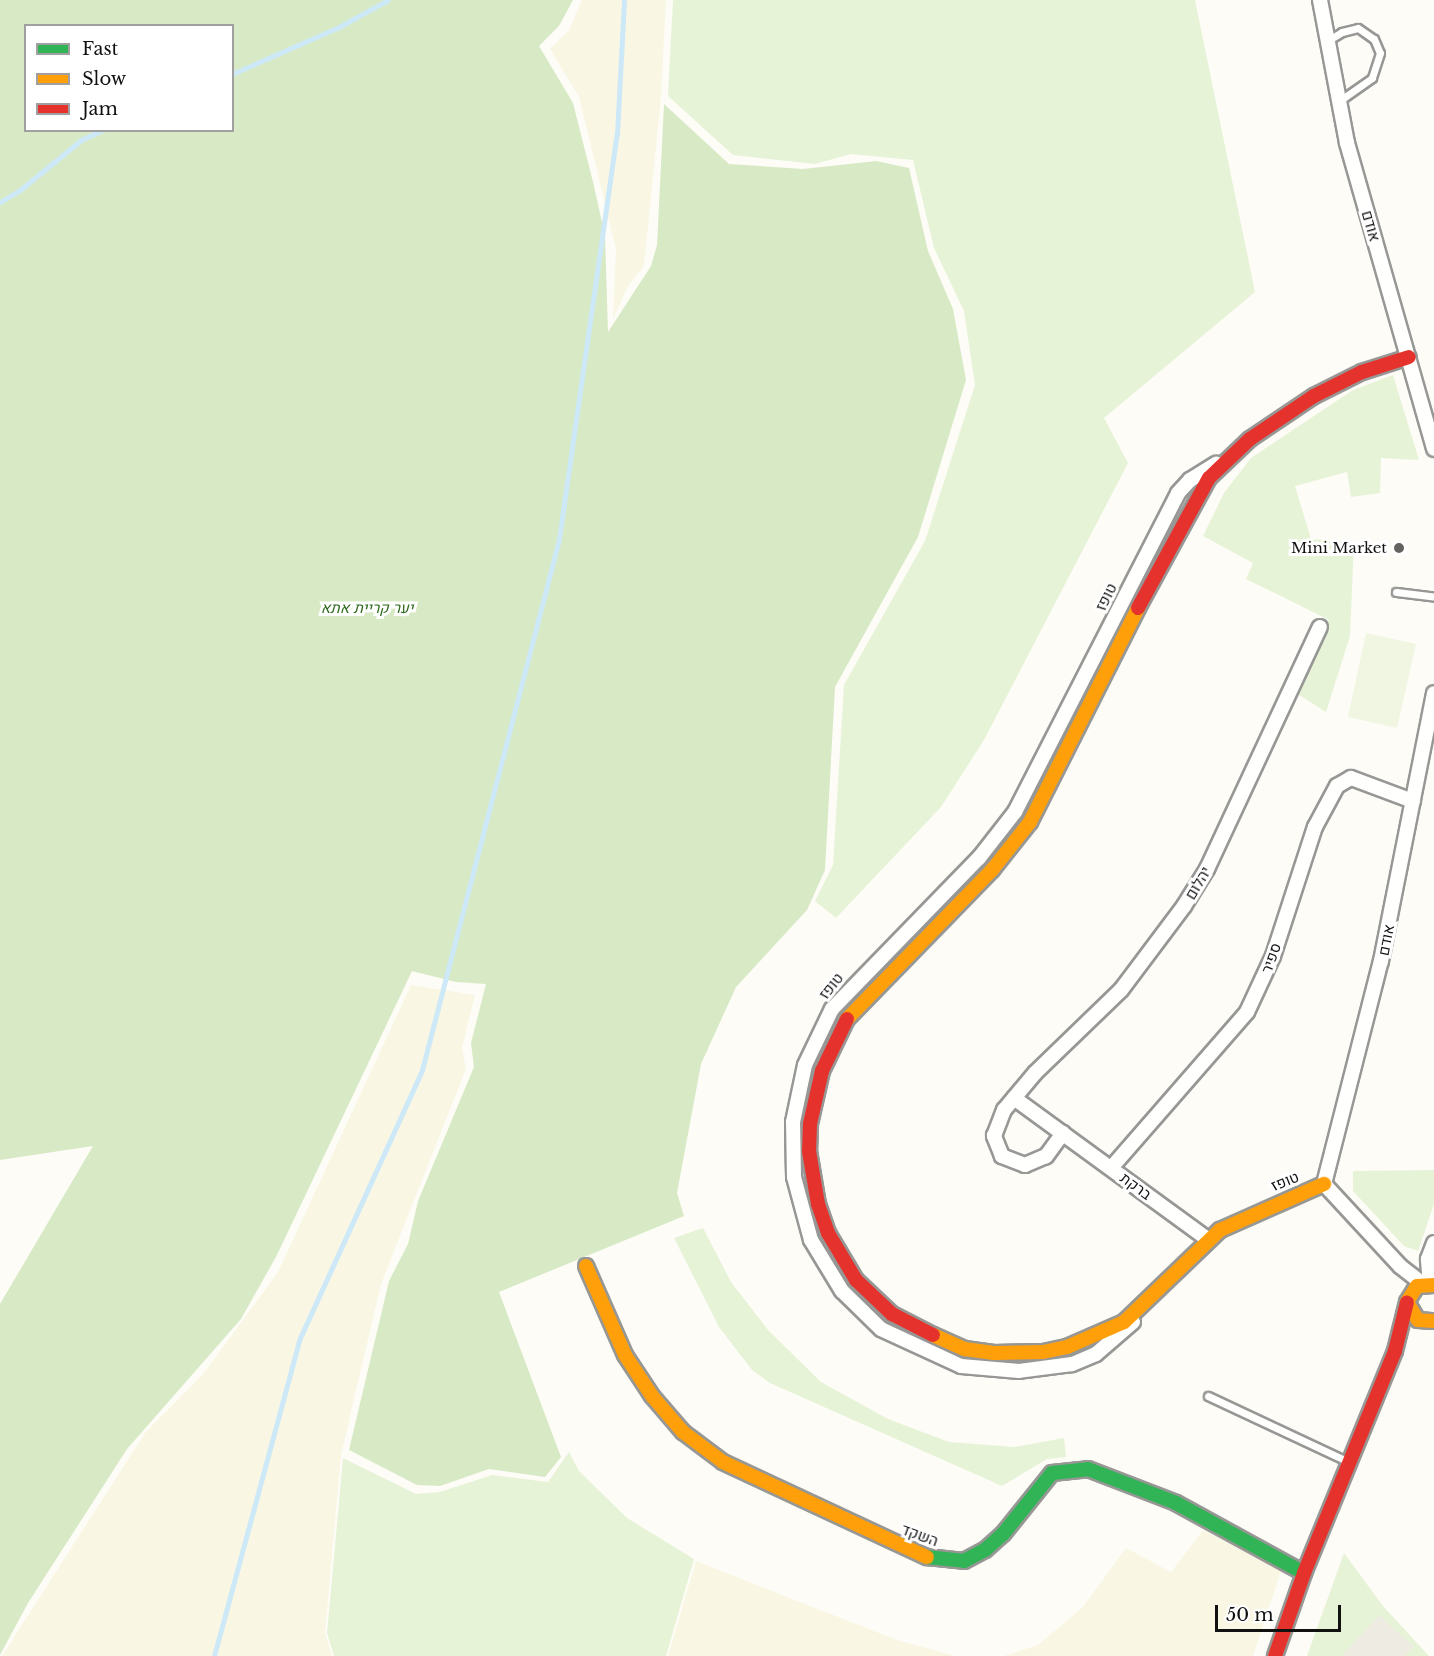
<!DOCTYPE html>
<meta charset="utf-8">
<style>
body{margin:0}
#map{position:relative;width:1434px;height:1656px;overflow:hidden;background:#fdfcf7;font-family:"Libre Baskerville",Heebo,serif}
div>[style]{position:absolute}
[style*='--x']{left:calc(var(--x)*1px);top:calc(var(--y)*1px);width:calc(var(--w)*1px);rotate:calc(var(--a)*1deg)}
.farmland>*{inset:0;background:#f9f7e4}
.green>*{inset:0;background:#e7f3d7}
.forest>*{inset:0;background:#d8eac5}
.pitch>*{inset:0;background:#f0f6e1}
.plaza>*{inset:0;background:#edebe2}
.stream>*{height:5px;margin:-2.5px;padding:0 2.5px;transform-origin:2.5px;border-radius:2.5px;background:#cde8f7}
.roads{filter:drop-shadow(2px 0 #979795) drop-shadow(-2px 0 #979795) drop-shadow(0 2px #979795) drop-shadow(0 -2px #979795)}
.lane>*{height:7px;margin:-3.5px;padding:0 3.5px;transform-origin:3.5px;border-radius:3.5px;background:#fffffe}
.street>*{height:14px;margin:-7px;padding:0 7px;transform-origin:7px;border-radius:7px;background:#fffffe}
.fast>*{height:14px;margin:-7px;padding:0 7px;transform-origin:7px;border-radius:7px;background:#30b455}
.slow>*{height:14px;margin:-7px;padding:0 7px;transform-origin:7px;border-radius:7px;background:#ff9f0a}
.jam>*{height:14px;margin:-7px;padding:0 7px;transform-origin:7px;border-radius:7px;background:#e5322d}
.dots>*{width:16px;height:16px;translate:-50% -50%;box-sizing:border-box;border:3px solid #fff;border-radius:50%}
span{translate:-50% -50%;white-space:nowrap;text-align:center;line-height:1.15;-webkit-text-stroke:6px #fff;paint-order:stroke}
.street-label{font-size:15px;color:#111}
.poi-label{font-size:15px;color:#111}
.right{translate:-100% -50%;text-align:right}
.park-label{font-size:15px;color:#2f6b1f;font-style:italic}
.legend{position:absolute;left:24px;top:24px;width:210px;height:108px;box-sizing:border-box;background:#fff;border:2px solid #a0a0a0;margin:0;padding:8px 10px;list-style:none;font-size:18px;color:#111}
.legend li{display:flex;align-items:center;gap:12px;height:30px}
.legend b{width:30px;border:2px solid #a0a0a0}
.scale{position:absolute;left:1215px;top:1605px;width:126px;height:27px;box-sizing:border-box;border:3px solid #111;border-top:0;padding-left:8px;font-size:18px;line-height:21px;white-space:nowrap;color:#111;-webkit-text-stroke:4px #fff;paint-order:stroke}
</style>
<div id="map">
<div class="farmland">
<div style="clip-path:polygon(582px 0,666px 0,661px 98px,644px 266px,628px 286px,613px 319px,616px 249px,579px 97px,550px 49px,569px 30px)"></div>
<div style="clip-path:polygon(411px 985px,475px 995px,462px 1048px,466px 1069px,381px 1284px,341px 1455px,325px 1633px,332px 1656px,2px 1656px,145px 1433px,204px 1373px,278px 1272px)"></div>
<div style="clip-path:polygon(1203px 1530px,1281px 1571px,1253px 1656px,1004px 1656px,1038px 1645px,1082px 1608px,1126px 1548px,1171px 1572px)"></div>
<div style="clip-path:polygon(696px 1561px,897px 1640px,955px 1656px,668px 1656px)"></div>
</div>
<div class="green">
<div style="clip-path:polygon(673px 0,1195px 0,1255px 292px,1104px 418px,1128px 463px,984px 740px,941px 807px,836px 918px,815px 901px,833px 865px,844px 685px,925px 541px,975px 385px,964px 311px,934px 248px,913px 160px,851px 154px,815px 164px,733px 155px,668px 96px)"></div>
<div style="clip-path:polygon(1393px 375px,1419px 460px,1381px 458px,1380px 493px,1351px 497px,1347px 472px,1295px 486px,1311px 539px,1354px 542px,1350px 636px,1326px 712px,1299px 695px,1329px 620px,1246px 579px,1253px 563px,1203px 536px,1224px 493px,1251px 458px,1353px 390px)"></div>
<div style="clip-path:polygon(1434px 1170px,1434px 1204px,1418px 1251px,1404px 1246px,1353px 1191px,1353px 1171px)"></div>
<div style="clip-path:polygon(703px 1228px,731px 1282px,768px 1330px,821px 1382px,888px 1419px,949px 1442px,1015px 1447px,1064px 1438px,1066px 1457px,1047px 1459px,1002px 1486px,770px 1383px,752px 1370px,719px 1327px,674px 1238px)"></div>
<div style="clip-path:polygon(569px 1452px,579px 1471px,627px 1518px,694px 1559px,666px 1656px,334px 1656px,327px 1633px,343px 1458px,416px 1494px,440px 1492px,492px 1475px,548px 1482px)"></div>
<div style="clip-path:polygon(1344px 1553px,1383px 1606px,1429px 1656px,1307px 1656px)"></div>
</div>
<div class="forest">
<div style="clip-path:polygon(evenodd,0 0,573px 0,559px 26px,539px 46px,573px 103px,594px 186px,605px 236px,608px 332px,651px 266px,657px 245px,664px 104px,729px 164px,803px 169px,876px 161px,909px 168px,928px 251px,953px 309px,966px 380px,918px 537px,835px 687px,825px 870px,807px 910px,736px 987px,701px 1064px,677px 1193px,684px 1216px,499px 1292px,561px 1457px,545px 1477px,489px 1469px,440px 1486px,417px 1485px,349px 1450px,389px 1281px,408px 1244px,418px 1201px,474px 1067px,471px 1043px,486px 984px,456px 982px,412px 971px,277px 1255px,241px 1319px,127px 1449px,28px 1603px,0 1655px,0 1304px,93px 1146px,0 1160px,0 0,26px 26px,232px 26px,232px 130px,26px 130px,26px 26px)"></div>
</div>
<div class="pitch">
<div style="clip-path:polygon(1366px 633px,1416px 644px,1397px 728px,1348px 717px)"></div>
</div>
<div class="plaza">
<div style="clip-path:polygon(1379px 1615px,1414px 1647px,1405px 1656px,1342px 1656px)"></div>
</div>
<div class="stream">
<div style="--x:232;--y:74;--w:115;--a:-23.7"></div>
<div style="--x:337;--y:28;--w:58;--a:-28.8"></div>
<div style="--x:0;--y:202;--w:23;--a:-31"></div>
<div style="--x:20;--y:190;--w:79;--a:-39.3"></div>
<div style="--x:81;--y:140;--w:23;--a:-25"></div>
<div style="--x:214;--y:1656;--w:329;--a:-74.9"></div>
<div style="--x:300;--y:1338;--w:294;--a:-65.5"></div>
<div style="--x:422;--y:1070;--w:548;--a:-75.53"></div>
<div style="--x:559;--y:539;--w:409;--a:-81.9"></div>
<div style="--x:617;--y:134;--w:134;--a:-87"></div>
</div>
<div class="roads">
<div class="lane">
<div style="--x:1327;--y:41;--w:17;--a:-31"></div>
<div style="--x:1342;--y:32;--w:16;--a:-14"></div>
<div style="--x:1358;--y:28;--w:19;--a:35"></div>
<div style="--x:1374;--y:39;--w:15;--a:67"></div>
<div style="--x:1380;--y:53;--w:26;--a:108"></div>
<div style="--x:1372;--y:78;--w:39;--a:145"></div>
<div style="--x:1396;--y:592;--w:38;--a:7"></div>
<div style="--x:1208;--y:1396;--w:153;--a:25.1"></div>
</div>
<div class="street">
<div style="--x:1320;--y:0;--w:146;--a:79.3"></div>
<div style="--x:1347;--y:143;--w:318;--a:74.1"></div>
<div style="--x:1014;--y:1098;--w:241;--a:36.1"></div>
<div style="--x:1063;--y:1133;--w:29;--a:126"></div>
<div style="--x:1046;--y:1156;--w:23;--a:157"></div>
<div style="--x:1025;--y:1165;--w:25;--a:-159"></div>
<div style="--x:1002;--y:1156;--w:22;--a:-112"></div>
<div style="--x:994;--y:1136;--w:28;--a:-69"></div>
<div style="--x:1004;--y:1110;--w:48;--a:-50"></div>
<div style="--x:1035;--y:1073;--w:120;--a:-44"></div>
<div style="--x:1121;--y:990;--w:105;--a:-53.1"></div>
<div style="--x:1184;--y:906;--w:44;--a:-58.1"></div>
<div style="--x:1207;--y:869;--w:267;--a:-65"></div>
<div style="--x:1111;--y:1168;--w:207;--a:-48.9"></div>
<div style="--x:1247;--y:1012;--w:62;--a:-65.1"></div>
<div style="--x:1273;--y:956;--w:136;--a:-72"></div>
<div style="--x:1315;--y:827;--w:47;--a:-61.8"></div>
<div style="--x:1337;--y:786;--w:16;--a:-30"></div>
<div style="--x:1351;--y:778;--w:66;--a:20.4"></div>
<div style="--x:1423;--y:1284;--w:29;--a:-142"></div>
<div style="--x:1400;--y:1266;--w:112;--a:-132.8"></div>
<div style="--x:1324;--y:1184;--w:230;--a:-75.7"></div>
<div style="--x:1381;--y:961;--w:273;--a:-78.8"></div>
<div style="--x:1430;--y:1284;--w:25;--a:-95"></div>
<div style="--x:1428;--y:1259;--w:17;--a:-69"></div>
<div style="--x:1133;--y:1322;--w:49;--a:139.1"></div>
<div style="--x:1096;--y:1354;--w:26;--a:157"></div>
<div style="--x:1072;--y:1364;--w:53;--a:172.5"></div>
<div style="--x:1019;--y:1371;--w:58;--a:-175.1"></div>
<div style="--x:961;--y:1366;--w:88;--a:-155.2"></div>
<div style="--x:881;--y:1329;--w:54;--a:-135.7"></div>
<div style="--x:842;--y:1291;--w:60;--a:-121.3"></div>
<div style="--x:811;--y:1240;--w:65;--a:-105.1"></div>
<div style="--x:794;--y:1177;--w:55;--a:-91"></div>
<div style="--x:793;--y:1122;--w:58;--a:-78.1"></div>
<div style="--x:805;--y:1065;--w:62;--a:-64.3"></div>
<div style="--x:832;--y:1009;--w:211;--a:-45.8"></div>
<div style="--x:979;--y:858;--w:58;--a:-52"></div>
<div style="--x:1015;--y:812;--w:358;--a:-62.9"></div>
<div style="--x:1178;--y:493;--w:18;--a:-47"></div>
<div style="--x:1190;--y:480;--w:31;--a:-32"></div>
</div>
<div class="fast">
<div style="--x:927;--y:1557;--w:37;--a:6"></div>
<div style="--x:964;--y:1561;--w:24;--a:-28"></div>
<div style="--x:985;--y:1550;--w:24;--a:-42"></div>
<div style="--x:1003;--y:1534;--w:78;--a:-51.2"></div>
<div style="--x:1052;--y:1473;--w:36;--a:-6"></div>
<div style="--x:1088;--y:1469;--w:94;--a:21.1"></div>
<div style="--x:1176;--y:1503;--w:146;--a:28.7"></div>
</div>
<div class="slow">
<div style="--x:847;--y:1019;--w:208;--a:-45.8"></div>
<div style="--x:992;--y:870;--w:61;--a:-51.6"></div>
<div style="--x:1030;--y:822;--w:240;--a:-63.2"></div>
<div style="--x:586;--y:1266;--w:97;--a:66.3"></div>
<div style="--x:625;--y:1355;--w:49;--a:56.6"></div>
<div style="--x:652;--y:1396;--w:48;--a:49.3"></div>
<div style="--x:683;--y:1432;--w:50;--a:36.9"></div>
<div style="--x:723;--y:1462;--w:225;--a:25"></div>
<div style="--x:1434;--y:1285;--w:17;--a:177"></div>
<div style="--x:1417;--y:1286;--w:19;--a:122"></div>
<div style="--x:1407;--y:1302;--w:21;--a:59"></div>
<div style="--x:1418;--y:1320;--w:16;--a:4"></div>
<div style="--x:933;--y:1335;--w:35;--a:24"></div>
<div style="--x:965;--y:1349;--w:29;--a:8"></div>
<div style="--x:994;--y:1353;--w:49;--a:-1.2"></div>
<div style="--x:1043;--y:1352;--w:25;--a:-12"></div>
<div style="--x:1067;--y:1347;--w:62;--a:-23.7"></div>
<div style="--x:1124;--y:1322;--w:133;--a:-43.8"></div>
<div style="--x:1220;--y:1230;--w:114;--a:-23.9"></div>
</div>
<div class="jam">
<div style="--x:1138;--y:608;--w:148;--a:-61.4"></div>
<div style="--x:1209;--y:478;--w:57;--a:-43.6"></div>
<div style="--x:1250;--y:439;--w:77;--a:-33.9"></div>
<div style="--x:1314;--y:396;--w:54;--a:-26.6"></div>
<div style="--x:1362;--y:372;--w:49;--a:-17.7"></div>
<div style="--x:847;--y:1019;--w:58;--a:115.7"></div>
<div style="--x:822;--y:1071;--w:54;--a:102.8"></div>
<div style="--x:810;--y:1124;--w:27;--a:92"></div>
<div style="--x:809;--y:1151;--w:54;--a:80.4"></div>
<div style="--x:818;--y:1204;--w:31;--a:71"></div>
<div style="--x:828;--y:1233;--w:55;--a:59.2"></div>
<div style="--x:856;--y:1280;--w:50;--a:43.4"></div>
<div style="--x:892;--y:1314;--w:46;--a:27.1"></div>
<div style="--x:1275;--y:1656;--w:88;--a:-70.7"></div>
<div style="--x:1304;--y:1573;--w:240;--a:-67.7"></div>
<div style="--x:1395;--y:1351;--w:50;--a:-76.2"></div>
</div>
</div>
<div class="dots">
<div style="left:1399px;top:548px;background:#646362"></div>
</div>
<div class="street-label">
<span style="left:1371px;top:226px;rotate:74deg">אודם</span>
<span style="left:1106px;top:597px;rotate:-63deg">טופז</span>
<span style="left:1198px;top:883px;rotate:-59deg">יהלום</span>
<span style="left:1386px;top:940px;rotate:-79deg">אודם</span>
<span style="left:1271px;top:958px;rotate:-70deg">ספיר</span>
<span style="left:831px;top:986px;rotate:-51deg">טופז</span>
<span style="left:1285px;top:1181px;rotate:-22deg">טופז</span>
<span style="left:1136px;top:1186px;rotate:36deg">ברקת</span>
<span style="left:920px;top:1535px;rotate:20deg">השקד</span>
</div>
<div class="poi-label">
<span class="right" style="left:1387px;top:548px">Mini Market</span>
</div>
<div class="park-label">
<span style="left:367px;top:608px">יער קריית אתא</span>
</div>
<ul class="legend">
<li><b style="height:8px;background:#30b455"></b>Fast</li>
<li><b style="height:8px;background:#ff9f0a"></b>Slow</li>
<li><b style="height:8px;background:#e5322d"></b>Jam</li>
</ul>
<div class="scale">50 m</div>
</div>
